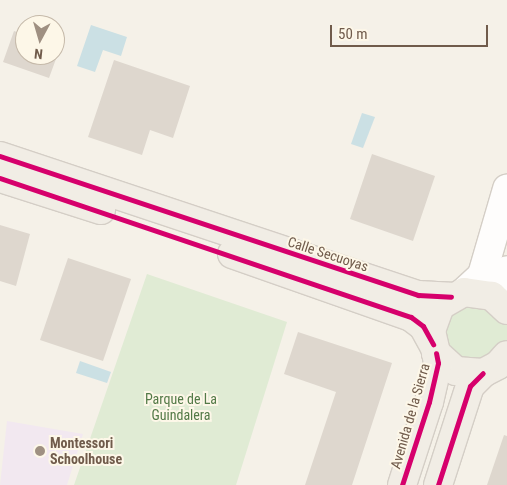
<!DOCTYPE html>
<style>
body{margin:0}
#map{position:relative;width:507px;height:485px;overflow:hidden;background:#f5f1e8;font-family:"Roboto Condensed",sans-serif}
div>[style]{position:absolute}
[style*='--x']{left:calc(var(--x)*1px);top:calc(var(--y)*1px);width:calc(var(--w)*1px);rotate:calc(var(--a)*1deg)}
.education>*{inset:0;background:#f2e8f0}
.green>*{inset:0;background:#e0ebd4}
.water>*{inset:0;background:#cbe0e4}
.building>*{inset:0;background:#ded7ce}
.roads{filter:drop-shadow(1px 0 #d4cec6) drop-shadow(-1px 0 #d4cec6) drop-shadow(0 1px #d4cec6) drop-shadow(0 -1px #d4cec6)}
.minor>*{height:28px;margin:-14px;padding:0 14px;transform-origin:14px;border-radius:14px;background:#fefdfc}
.major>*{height:28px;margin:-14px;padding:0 14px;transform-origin:14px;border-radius:14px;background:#f1ede5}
.cycleway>*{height:5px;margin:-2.5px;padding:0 2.5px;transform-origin:2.5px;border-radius:2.5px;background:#d6006c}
.dots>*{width:14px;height:14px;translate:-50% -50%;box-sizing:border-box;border:2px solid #fdf7e8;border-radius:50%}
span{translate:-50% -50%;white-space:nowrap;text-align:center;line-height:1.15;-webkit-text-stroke:4px #fdf7e8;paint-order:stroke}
.street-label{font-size:14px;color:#705b4b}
.park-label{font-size:14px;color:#537a47}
.poi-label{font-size:14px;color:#705b4b;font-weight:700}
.left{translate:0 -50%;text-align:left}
.north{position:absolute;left:15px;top:15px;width:50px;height:50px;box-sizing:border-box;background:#fdf7e8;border:1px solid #c5b9a9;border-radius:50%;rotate:186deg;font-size:14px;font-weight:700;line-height:20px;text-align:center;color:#705b4b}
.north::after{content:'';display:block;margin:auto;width:18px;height:22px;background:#9f9082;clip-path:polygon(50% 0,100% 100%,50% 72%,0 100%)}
.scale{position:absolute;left:330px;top:25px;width:158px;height:22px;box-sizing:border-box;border:2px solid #705b4b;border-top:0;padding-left:6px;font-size:15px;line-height:18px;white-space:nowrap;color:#705b4b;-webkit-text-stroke:4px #fdf7e8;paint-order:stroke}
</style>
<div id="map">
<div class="education">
<div style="clip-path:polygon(7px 421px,83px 434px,67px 485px,0 485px)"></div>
</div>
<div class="green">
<div style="clip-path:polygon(147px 274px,287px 322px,236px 485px,74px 485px)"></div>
<div style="clip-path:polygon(456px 299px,507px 313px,507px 349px,498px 360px,452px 361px,440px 316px)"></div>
</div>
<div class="water">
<div style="clip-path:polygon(91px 25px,127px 37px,121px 56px,103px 50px,95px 72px,77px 66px)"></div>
<div style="clip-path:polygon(362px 113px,375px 117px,363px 148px,351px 144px)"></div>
<div style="clip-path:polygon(80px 361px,111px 372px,107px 383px,76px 373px)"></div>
</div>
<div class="building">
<div style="clip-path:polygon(14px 31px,25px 35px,25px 55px,55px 55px,55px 46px,60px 48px,49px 78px,3px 62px)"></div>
<div style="clip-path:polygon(114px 60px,190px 86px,173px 138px,150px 130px,142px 155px,88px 137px)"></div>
<div style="clip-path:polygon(372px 154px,435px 176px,413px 241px,350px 219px)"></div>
<div style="clip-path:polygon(0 225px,30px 234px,16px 286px,0 281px)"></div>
<div style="clip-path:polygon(68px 258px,131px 279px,103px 361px,40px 340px)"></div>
<div style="clip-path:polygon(298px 332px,392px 363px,352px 485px,305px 485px,336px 392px,284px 374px)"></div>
<div style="clip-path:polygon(504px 435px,507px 436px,507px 485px,487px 485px)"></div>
</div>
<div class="roads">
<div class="minor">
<div style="--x:464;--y:292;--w:25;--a:-43"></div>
<div style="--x:482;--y:275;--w:90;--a:-73.8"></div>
<div style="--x:503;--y:304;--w:34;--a:-83"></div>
</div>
<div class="major">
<div style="--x:0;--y:156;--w:441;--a:18.4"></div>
<div style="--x:418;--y:295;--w:33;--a:3"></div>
<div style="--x:0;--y:178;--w:106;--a:17.6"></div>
<div style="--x:232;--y:254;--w:190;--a:19.4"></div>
<div style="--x:411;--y:317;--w:15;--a:37"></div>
<div style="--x:423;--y:326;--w:21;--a:61"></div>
<div style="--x:507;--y:310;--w:21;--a:-137"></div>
<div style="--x:492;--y:296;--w:28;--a:-172"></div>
<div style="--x:464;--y:292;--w:28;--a:150"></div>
<div style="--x:440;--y:306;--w:27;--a:110"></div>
<div style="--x:431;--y:331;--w:23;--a:77"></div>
<div style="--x:436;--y:353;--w:27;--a:42"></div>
<div style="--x:456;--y:371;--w:27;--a:4"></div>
<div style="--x:483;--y:373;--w:17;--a:-28"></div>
<div style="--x:498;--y:365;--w:13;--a:-48"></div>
<div style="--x:402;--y:485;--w:87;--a:-72"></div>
<div style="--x:429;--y:402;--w:40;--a:-77"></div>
<div style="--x:438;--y:363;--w:10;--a:-101"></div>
<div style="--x:438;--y:485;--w:104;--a:-72.1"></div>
<div style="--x:470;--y:386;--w:18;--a:-45"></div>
</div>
</div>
<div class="cycleway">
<div style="--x:0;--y:156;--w:441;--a:18.4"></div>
<div style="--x:418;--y:295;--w:33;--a:3"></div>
<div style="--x:0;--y:178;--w:434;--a:18.7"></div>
<div style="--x:411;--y:317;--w:15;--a:37"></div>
<div style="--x:423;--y:326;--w:21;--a:61"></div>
<div style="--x:402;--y:485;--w:87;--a:-72"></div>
<div style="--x:429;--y:402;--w:40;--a:-77"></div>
<div style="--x:438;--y:363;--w:10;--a:-101"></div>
<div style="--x:438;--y:485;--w:104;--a:-72.1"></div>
<div style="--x:470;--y:386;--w:18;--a:-45"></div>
</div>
<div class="dots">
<div style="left:40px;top:451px;background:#9f9082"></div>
</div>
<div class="street-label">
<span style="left:328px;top:254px;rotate:18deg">Calle Secuoyas</span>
<span style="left:410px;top:416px;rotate:-74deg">Avenida de la Sierra</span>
</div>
<div class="park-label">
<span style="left:181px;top:407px">Parque de La<br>Guindalera</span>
</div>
<div class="poi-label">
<span class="left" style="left:50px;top:451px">Montessori<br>Schoolhouse</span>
</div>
<div class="north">N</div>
<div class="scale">50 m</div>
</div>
